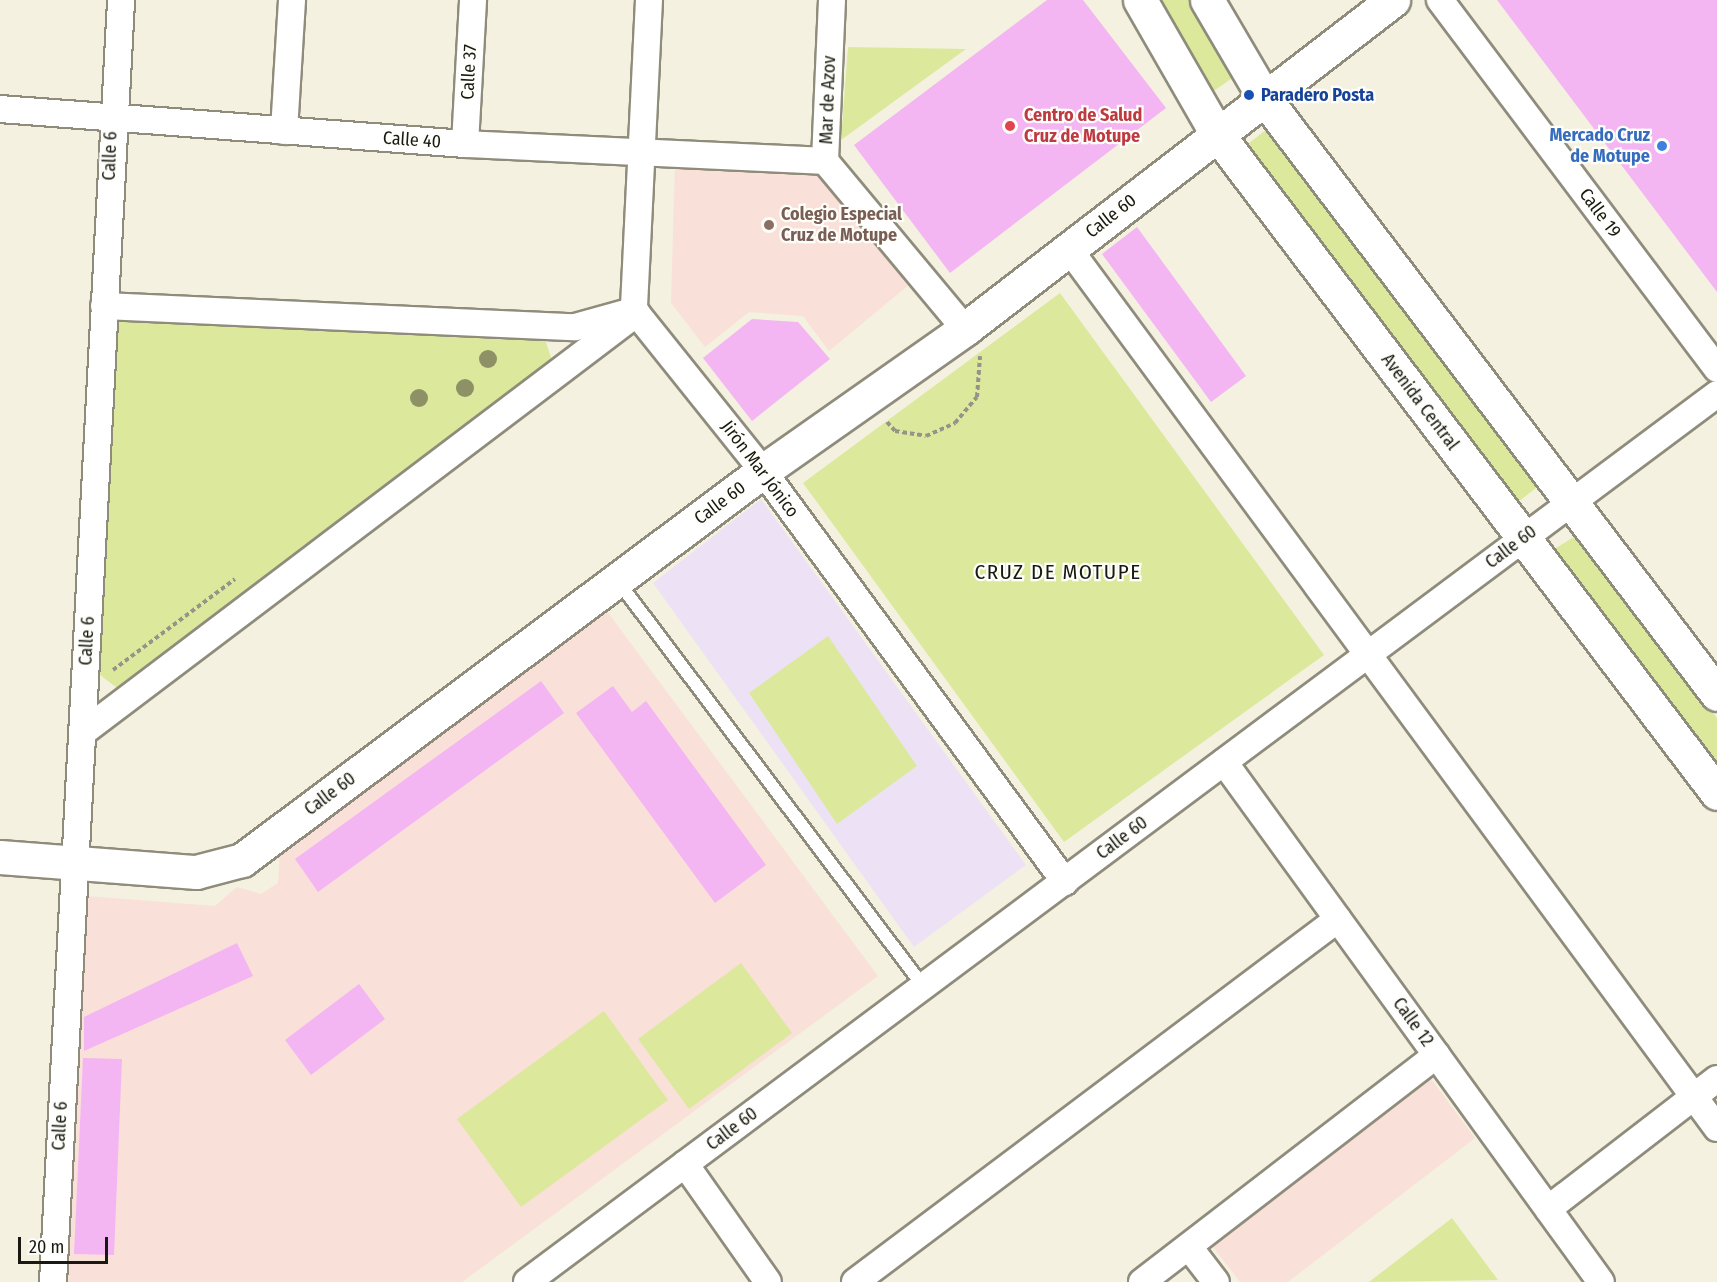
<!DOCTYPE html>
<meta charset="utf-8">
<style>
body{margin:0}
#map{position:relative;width:1717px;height:1282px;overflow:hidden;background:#f4f1e0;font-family:"Fira Sans Condensed",sans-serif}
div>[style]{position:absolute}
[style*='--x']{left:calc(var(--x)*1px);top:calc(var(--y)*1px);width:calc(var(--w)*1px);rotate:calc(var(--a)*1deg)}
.industrial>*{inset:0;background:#ede1f6}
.education>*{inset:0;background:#f9e0d8}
.green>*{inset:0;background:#dce99c}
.building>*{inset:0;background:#f4b5f3}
.path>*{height:4px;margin-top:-2px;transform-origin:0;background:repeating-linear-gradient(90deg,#969488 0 4.5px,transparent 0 7.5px)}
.roads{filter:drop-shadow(2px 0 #8f8c7c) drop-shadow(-2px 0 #8f8c7c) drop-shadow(0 2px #8f8c7c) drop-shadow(0 -2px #8f8c7c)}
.lane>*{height:12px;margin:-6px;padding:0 6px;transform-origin:6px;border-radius:6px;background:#fff}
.street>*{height:26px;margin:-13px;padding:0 13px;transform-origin:13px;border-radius:13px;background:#fff}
.secondary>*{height:33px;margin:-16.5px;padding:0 16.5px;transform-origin:16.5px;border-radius:16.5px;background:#fff}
.trees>*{width:18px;height:18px;margin:-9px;border-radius:50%;background:#8e9065}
.dots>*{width:16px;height:16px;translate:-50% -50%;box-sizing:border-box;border:3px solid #fefefa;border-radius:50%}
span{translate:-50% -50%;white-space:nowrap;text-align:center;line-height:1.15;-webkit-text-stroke:4.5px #fefefa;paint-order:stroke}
.street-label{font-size:18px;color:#191812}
.transit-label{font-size:18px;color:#164399;font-weight:700}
.left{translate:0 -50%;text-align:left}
.health-label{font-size:18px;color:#be3a42;font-weight:700}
.shop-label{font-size:18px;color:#366cbe;font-weight:700}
.right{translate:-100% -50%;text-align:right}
.education-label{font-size:18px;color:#785e54;font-weight:700}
.quarter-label{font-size:21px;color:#191812;letter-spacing:1.5px}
.scale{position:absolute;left:18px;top:1237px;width:90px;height:27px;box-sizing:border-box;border:3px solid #191812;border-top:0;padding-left:8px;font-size:18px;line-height:21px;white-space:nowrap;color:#191812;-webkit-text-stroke:4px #fefefa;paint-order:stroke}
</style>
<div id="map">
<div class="industrial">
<div style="clip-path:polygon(761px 499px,1026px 865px,914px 947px,653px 583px)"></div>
</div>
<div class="education">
<div style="clip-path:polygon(675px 164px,821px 166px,910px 284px,829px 351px,803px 316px,749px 312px,705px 347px,671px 303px)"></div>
<div style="clip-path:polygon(606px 610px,878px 976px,462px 1282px,68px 1282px,85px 896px,215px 906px,237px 887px,261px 894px,278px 883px,280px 851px)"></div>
<div style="clip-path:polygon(1431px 1079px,1475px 1138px,1288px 1282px,1240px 1282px,1213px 1247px)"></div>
</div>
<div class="green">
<div style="clip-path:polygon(1152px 0,1200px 0,1241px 72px,1208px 95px)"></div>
<div style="clip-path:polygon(848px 47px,966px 49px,841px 140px)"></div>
<div style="clip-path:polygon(1272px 125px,1540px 485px,1514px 505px,1244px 147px)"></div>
<div style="clip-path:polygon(1060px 293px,1324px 655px,1064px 842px,803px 483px)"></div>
<div style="clip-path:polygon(118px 321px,544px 336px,557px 376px,129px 697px,100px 675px)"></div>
<div style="clip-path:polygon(1579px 534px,1717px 718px,1717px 772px,1551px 551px)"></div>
<div style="clip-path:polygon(828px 636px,917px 766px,837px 824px,749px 693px)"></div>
<div style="clip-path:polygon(741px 963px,792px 1033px,689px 1109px,638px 1039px)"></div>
<div style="clip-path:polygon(604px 1011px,668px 1100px,521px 1207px,457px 1119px)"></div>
<div style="clip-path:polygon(1452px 1218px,1498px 1280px,1369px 1282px)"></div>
</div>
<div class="building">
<div style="clip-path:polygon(1047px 0,1083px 0,1166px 108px,950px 273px,854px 145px)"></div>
<div style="clip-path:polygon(1497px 0,1717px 0,1717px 292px)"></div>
<div style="clip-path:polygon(1137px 227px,1246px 376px,1211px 402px,1102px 254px)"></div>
<div style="clip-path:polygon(752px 319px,798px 322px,830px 359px,752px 421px,703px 358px)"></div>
<div style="clip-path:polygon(541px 681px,564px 713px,318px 892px,295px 859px)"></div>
<div style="clip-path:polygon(613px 686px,632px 712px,646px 701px,766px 865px,715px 903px,576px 713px)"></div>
<div style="clip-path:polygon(237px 943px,253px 976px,84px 1051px,84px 1017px)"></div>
<div style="clip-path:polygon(359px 984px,385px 1019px,311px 1075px,285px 1040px)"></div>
<div style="clip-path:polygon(83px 1058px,122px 1059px,114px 1255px,74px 1254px)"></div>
</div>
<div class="path">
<div style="--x:887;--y:422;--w:12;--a:48"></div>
<div style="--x:895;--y:431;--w:31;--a:9"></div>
<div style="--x:926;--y:436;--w:32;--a:-24"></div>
<div style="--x:955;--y:423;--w:34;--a:-50"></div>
<div style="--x:977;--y:397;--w:41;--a:-85.8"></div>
<div style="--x:113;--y:670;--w:152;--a:-36.7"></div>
</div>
<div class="roads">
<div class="lane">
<div style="--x:617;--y:580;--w:508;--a:52.99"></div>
</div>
<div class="street">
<div style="--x:649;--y:0;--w:310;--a:92.8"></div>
<div style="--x:634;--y:310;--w:206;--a:51.3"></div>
<div style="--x:763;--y:471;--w:510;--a:53.69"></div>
<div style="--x:832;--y:0;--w:161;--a:92.5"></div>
<div style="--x:825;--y:161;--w:219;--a:50.2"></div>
<div style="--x:1440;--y:0;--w:461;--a:53.1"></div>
<div style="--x:0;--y:109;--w:466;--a:4.3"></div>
<div style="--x:465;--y:144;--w:360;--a:2.7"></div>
<div style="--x:284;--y:131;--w:131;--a:-86.5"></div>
<div style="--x:465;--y:144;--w:144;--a:-86.8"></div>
<div style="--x:1069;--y:249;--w:1092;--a:53.6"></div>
<div style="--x:104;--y:306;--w:471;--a:2.6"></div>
<div style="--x:575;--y:327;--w:56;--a:-15.5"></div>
<div style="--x:82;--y:733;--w:696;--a:-37.12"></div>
<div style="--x:1224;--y:762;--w:642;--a:54.06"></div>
<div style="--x:685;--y:1164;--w:144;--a:54.9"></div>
<div style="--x:1548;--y:1209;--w:213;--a:-37.6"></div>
<div style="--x:1189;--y:1247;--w:44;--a:52.4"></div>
<div style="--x:53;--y:1282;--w:1284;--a:-86.96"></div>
<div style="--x:527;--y:1282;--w:1485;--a:-36.73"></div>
<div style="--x:855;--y:1282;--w:604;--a:-36.93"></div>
<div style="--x:1142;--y:1282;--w:372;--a:-37.6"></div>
</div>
<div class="secondary">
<div style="--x:1140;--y:0;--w:155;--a:60.1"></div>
<div style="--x:1217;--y:134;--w:827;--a:52.81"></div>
<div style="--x:1207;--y:0;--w:115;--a:59.6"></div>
<div style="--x:1265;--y:99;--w:747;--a:52.78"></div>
<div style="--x:0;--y:857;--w:197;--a:4.4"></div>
<div style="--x:196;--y:872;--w:48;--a:-14.6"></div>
<div style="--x:242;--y:860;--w:650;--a:-36.75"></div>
<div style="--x:763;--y:471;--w:247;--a:-35.1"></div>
<div style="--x:965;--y:329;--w:540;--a:-37.55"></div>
</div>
</div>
<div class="trees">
<div style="left:488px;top:359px"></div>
<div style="left:465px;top:388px"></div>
<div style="left:419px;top:398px"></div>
</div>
<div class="dots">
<div style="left:1249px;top:95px;background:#1a4fb4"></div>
<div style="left:1010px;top:126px;background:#e0444e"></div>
<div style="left:1662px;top:146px;background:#3f7fe0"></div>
<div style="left:769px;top:225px;background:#8d6e63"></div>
</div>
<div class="street-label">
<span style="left:469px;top:72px;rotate:-87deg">Calle 37</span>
<span style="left:828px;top:100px;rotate:-88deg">Mar de Azov</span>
<span style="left:412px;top:140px;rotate:4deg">Calle 40</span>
<span style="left:110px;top:156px;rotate:-88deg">Calle 6</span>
<span style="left:1600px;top:213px;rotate:53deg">Calle 19</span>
<span style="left:1111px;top:216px;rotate:-38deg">Calle 60</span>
<span style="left:1420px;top:402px;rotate:53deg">Avenida Central</span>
<span style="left:760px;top:469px;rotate:53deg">Jirón Mar Jónico</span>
<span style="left:720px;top:503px;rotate:-37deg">Calle 60</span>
<span style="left:1511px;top:547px;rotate:-37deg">Calle 60</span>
<span style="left:87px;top:641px;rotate:-87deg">Calle 6</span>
<span style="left:330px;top:794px;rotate:-37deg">Calle 60</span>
<span style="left:1122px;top:838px;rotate:-37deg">Calle 60</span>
<span style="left:1413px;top:1022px;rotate:54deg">Calle 12</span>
<span style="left:60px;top:1126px;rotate:-87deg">Calle 6</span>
<span style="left:732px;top:1129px;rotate:-37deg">Calle 60</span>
</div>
<div class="transit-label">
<span class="left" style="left:1261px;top:95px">Paradero Posta</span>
</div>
<div class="health-label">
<span class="left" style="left:1024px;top:126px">Centro de Salud<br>Cruz de Motupe</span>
</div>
<div class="shop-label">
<span class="right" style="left:1650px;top:146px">Mercado Cruz<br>de Motupe</span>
</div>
<div class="education-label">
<span class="left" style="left:781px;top:225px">Colegio Especial<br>Cruz de Motupe</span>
</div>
<div class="quarter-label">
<span style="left:1058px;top:572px">CRUZ DE MOTUPE</span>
</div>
<div class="scale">20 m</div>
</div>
